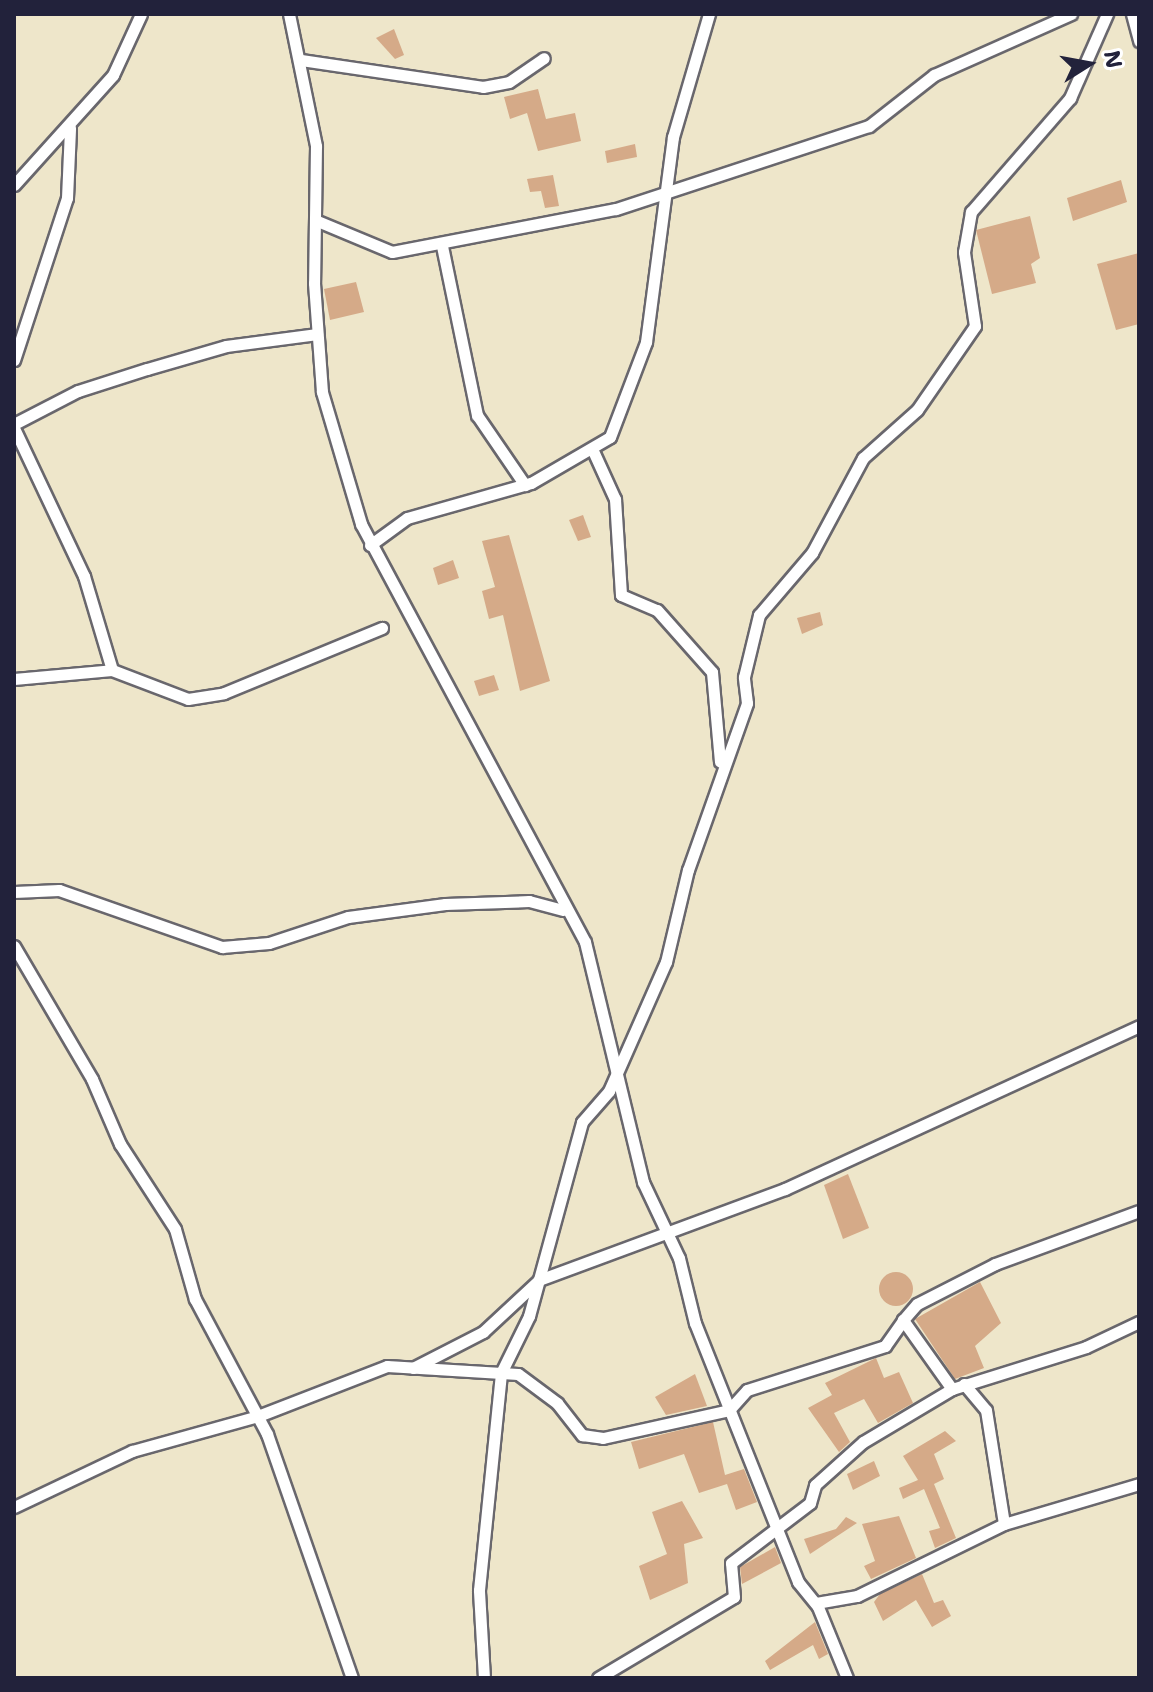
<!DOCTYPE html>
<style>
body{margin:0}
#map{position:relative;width:1153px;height:1692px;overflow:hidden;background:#eee6ca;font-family:"Shantell Sans",sans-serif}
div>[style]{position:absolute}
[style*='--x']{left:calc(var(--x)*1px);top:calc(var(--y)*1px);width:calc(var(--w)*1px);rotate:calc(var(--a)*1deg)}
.building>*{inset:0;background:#d5aa88}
.round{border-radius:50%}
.roads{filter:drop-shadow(2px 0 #69676d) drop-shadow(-2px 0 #69676d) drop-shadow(0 2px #69676d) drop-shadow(0 -2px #69676d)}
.street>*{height:11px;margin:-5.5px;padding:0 5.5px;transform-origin:5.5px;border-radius:5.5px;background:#fff}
span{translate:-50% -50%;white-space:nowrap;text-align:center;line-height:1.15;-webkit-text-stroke:6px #fff;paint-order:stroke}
.frame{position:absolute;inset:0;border:16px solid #22223b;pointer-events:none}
.north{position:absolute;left:1049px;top:24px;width:80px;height:80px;-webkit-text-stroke:6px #fff;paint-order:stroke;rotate:79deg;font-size:22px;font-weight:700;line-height:32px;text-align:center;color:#22223b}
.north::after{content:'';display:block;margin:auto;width:28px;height:36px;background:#22223b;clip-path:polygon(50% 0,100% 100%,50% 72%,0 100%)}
</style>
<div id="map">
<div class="building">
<div style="clip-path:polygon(394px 29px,404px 55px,395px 59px,376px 38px)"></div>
<div style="clip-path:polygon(538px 89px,546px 119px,575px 113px,581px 141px,538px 151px,527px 113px,510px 119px,504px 97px)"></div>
<div style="clip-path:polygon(635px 144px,637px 157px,607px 163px,605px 151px)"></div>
<div style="clip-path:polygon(553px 175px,559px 206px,545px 208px,541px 191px,530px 192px,527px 179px)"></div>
<div style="clip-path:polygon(1121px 180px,1127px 202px,1073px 221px,1067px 198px)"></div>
<div style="clip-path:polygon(1030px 216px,1040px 258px,1031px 264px,1036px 283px,992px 294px,976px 230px)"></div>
<div style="clip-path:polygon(1139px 253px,1139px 324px,1116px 330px,1097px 264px)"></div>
<div style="clip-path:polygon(356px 282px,364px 312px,330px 320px,324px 289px)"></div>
<div style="clip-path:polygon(583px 515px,591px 537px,578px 541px,569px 520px)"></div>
<div style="clip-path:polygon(509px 535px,550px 681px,520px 691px,503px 615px,489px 619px,482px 591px,495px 587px,482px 541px)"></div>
<div style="clip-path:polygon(453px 560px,459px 578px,438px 585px,433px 568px)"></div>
<div style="clip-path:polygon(820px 612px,823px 625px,802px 634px,797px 618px)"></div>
<div style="clip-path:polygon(494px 675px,499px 690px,479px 696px,474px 681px)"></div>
<div style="clip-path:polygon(848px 1174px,869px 1228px,843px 1239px,824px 1185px)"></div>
<div class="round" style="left:879px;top:1272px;width:34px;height:34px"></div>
<div style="clip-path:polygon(980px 1282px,1001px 1323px,975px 1346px,984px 1368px,955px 1379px,915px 1319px)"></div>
<div style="clip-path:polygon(876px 1358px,884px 1378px,899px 1372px,913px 1403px,878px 1423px,864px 1399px,834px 1413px,850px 1442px,839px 1452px,808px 1408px,832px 1395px,825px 1383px)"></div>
<div style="clip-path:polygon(695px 1374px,707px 1406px,666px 1415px,655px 1397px)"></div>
<div style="clip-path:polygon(713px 1422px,725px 1475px,744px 1469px,757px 1502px,736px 1510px,727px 1484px,699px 1493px,684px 1454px,639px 1469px,631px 1442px)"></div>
<div style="clip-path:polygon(945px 1431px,956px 1441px,934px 1454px,944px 1479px,934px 1484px,956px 1538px,935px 1548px,929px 1531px,940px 1528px,924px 1489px,903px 1499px,899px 1488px,918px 1480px,903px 1456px)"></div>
<div style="clip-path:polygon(874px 1461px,880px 1476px,853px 1490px,847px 1474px)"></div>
<div style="clip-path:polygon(682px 1501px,703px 1538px,684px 1544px,688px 1583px,650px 1600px,639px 1566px,667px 1554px,652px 1512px)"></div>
<div style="clip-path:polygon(899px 1516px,916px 1558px,871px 1579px,864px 1566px,875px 1561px,862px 1524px)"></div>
<div style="clip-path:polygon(846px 1517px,857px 1523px,810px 1554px,804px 1539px,836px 1529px)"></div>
<div style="clip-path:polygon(775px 1547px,781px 1563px,742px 1584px,740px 1567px)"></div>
<div style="clip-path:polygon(922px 1574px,934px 1603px,943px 1600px,951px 1616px,932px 1627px,916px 1600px,883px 1621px,874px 1602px,880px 1594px)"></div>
<div style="clip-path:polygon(815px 1622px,828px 1654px,819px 1659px,813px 1645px,770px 1670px,765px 1661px)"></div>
</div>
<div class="roads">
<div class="street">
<div style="--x:289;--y:14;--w:135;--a:78.4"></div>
<div style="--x:316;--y:146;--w:137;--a:90.8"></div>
<div style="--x:314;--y:283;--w:109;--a:85.8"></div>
<div style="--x:322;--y:392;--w:138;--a:73.5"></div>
<div style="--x:361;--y:524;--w:474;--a:61.8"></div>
<div style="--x:585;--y:942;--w:247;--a:76.4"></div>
<div style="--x:643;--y:1182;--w:84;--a:64.7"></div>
<div style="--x:679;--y:1258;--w:67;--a:76.2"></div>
<div style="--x:695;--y:1323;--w:279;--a:68.3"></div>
<div style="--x:798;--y:1582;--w:32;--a:51"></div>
<div style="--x:818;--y:1607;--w:77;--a:67.8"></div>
<div style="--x:1132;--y:14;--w:28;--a:75"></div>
<div style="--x:301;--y:60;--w:184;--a:8.4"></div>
<div style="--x:483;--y:87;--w:26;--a:-11"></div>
<div style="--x:509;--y:82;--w:42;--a:-34.4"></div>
<div style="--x:14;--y:185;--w:148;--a:-48"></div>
<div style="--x:113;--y:75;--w:67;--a:-65.3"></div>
<div style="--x:315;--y:220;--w:83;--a:22.6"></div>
<div style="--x:392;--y:252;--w:228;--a:-10.9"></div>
<div style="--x:616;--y:209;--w:266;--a:-18.2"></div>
<div style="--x:869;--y:126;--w:83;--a:-38.1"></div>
<div style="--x:934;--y:75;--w:150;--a:-24"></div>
<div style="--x:442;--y:246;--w:173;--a:78.3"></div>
<div style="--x:477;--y:415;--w:85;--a:55.6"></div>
<div style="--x:14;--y:360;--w:170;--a:-71.9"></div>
<div style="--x:67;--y:198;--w:70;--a:-87.5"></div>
<div style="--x:14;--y:424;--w:72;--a:-27.3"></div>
<div style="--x:78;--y:391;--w:72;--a:-17.7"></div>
<div style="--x:147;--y:369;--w:82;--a:-16.2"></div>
<div style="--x:226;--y:346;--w:92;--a:-7.5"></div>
<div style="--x:14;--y:428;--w:164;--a:64.7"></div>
<div style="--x:84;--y:576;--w:98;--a:73.4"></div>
<div style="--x:594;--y:453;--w:51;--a:65.5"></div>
<div style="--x:615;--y:499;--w:96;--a:86.4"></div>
<div style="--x:621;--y:595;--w:39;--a:23"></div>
<div style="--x:657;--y:610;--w:83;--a:48.4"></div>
<div style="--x:712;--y:672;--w:90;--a:84.9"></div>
<div style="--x:370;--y:545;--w:46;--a:-36.1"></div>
<div style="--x:407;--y:518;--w:129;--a:-15.8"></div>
<div style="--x:531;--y:483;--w:91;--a:-30.2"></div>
<div style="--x:610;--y:437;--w:102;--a:-69.2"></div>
<div style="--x:646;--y:342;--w:207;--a:-82.5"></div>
<div style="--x:673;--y:137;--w:128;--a:-73.7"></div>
<div style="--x:14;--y:679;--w:98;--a:-5.2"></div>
<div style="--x:112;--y:670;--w:81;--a:20.9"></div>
<div style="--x:188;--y:699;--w:36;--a:-9"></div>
<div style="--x:224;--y:693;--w:171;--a:-22.4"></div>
<div style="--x:14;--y:892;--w:45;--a:-2.5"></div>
<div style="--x:59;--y:890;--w:173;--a:19.3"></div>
<div style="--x:222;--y:947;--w:47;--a:-4.9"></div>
<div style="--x:269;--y:943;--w:83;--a:-18.2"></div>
<div style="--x:348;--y:917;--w:98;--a:-7.6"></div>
<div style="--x:445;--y:904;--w:84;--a:-2"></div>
<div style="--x:529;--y:901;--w:35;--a:15"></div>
<div style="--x:14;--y:946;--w:154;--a:59.6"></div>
<div style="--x:92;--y:1079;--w:71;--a:66.7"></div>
<div style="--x:120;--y:1144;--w:101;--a:57.1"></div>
<div style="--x:175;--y:1229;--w:73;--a:74.1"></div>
<div style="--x:195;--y:1299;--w:153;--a:61.9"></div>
<div style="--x:267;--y:1434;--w:258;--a:70.8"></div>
<div style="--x:413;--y:1368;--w:79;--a:-27.2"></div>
<div style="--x:483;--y:1332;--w:76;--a:-42.9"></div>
<div style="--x:539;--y:1280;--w:262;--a:-20.3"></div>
<div style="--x:785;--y:1189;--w:390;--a:-24.7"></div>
<div style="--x:964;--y:1384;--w:34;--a:50"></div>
<div style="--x:986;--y:1410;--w:115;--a:81"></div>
<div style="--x:952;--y:1389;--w:85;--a:-125.4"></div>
<div style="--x:903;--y:1320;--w:21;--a:-49"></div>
<div style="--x:917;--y:1304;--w:88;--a:-27.1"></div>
<div style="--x:995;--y:1264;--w:153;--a:-20.2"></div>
<div style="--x:14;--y:1507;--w:131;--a:-25.4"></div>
<div style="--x:132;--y:1451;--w:131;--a:-15.5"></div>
<div style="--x:258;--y:1416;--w:138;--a:-21.2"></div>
<div style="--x:387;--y:1366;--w:131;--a:3.5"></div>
<div style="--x:518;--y:1374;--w:49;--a:36.6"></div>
<div style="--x:557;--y:1403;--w:41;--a:52"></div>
<div style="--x:582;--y:1435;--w:21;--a:8"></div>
<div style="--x:603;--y:1438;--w:129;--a:-12.5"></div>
<div style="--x:729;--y:1410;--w:27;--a:-48"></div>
<div style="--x:747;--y:1390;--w:145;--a:-17.7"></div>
<div style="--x:885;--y:1346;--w:32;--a:-55"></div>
<div style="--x:816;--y:1603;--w:42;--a:-9.7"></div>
<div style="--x:857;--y:1596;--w:164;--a:-26.1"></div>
<div style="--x:1004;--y:1524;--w:141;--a:-16.5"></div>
<div style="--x:484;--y:1678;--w:88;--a:-93.3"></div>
<div style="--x:479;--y:1590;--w:218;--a:-84.2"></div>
<div style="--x:501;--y:1373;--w:64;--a:-63.8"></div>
<div style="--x:529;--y:1316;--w:201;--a:-74.7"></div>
<div style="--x:582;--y:1122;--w:41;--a:-48.9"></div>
<div style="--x:609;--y:1091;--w:141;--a:-66.2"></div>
<div style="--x:666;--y:962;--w:95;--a:-76.6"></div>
<div style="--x:688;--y:870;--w:177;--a:-70.5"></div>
<div style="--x:747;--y:703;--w:26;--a:-97"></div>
<div style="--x:744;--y:677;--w:64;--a:-76.4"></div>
<div style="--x:759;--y:615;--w:82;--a:-49.5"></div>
<div style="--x:812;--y:553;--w:108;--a:-61.8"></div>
<div style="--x:863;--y:458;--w:72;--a:-41.6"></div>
<div style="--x:917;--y:410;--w:102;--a:-55.4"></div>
<div style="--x:975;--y:326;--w:75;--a:-98.5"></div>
<div style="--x:964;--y:252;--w:41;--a:-80.1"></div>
<div style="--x:971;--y:212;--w:151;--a:-49"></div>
<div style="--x:1070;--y:98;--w:92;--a:-66.2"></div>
<div style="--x:598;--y:1678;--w:158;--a:-30.8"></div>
<div style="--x:734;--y:1597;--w:34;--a:-95"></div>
<div style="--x:731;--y:1563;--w:99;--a:-37.2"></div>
<div style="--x:810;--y:1503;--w:19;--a:-74"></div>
<div style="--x:815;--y:1485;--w:64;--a:-41.9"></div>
<div style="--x:863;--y:1442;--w:104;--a:-30.8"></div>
<div style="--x:952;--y:1389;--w:140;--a:-17.4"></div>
<div style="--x:1086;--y:1347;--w:59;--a:-25.3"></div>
</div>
</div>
<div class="frame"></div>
<div class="north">N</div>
</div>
